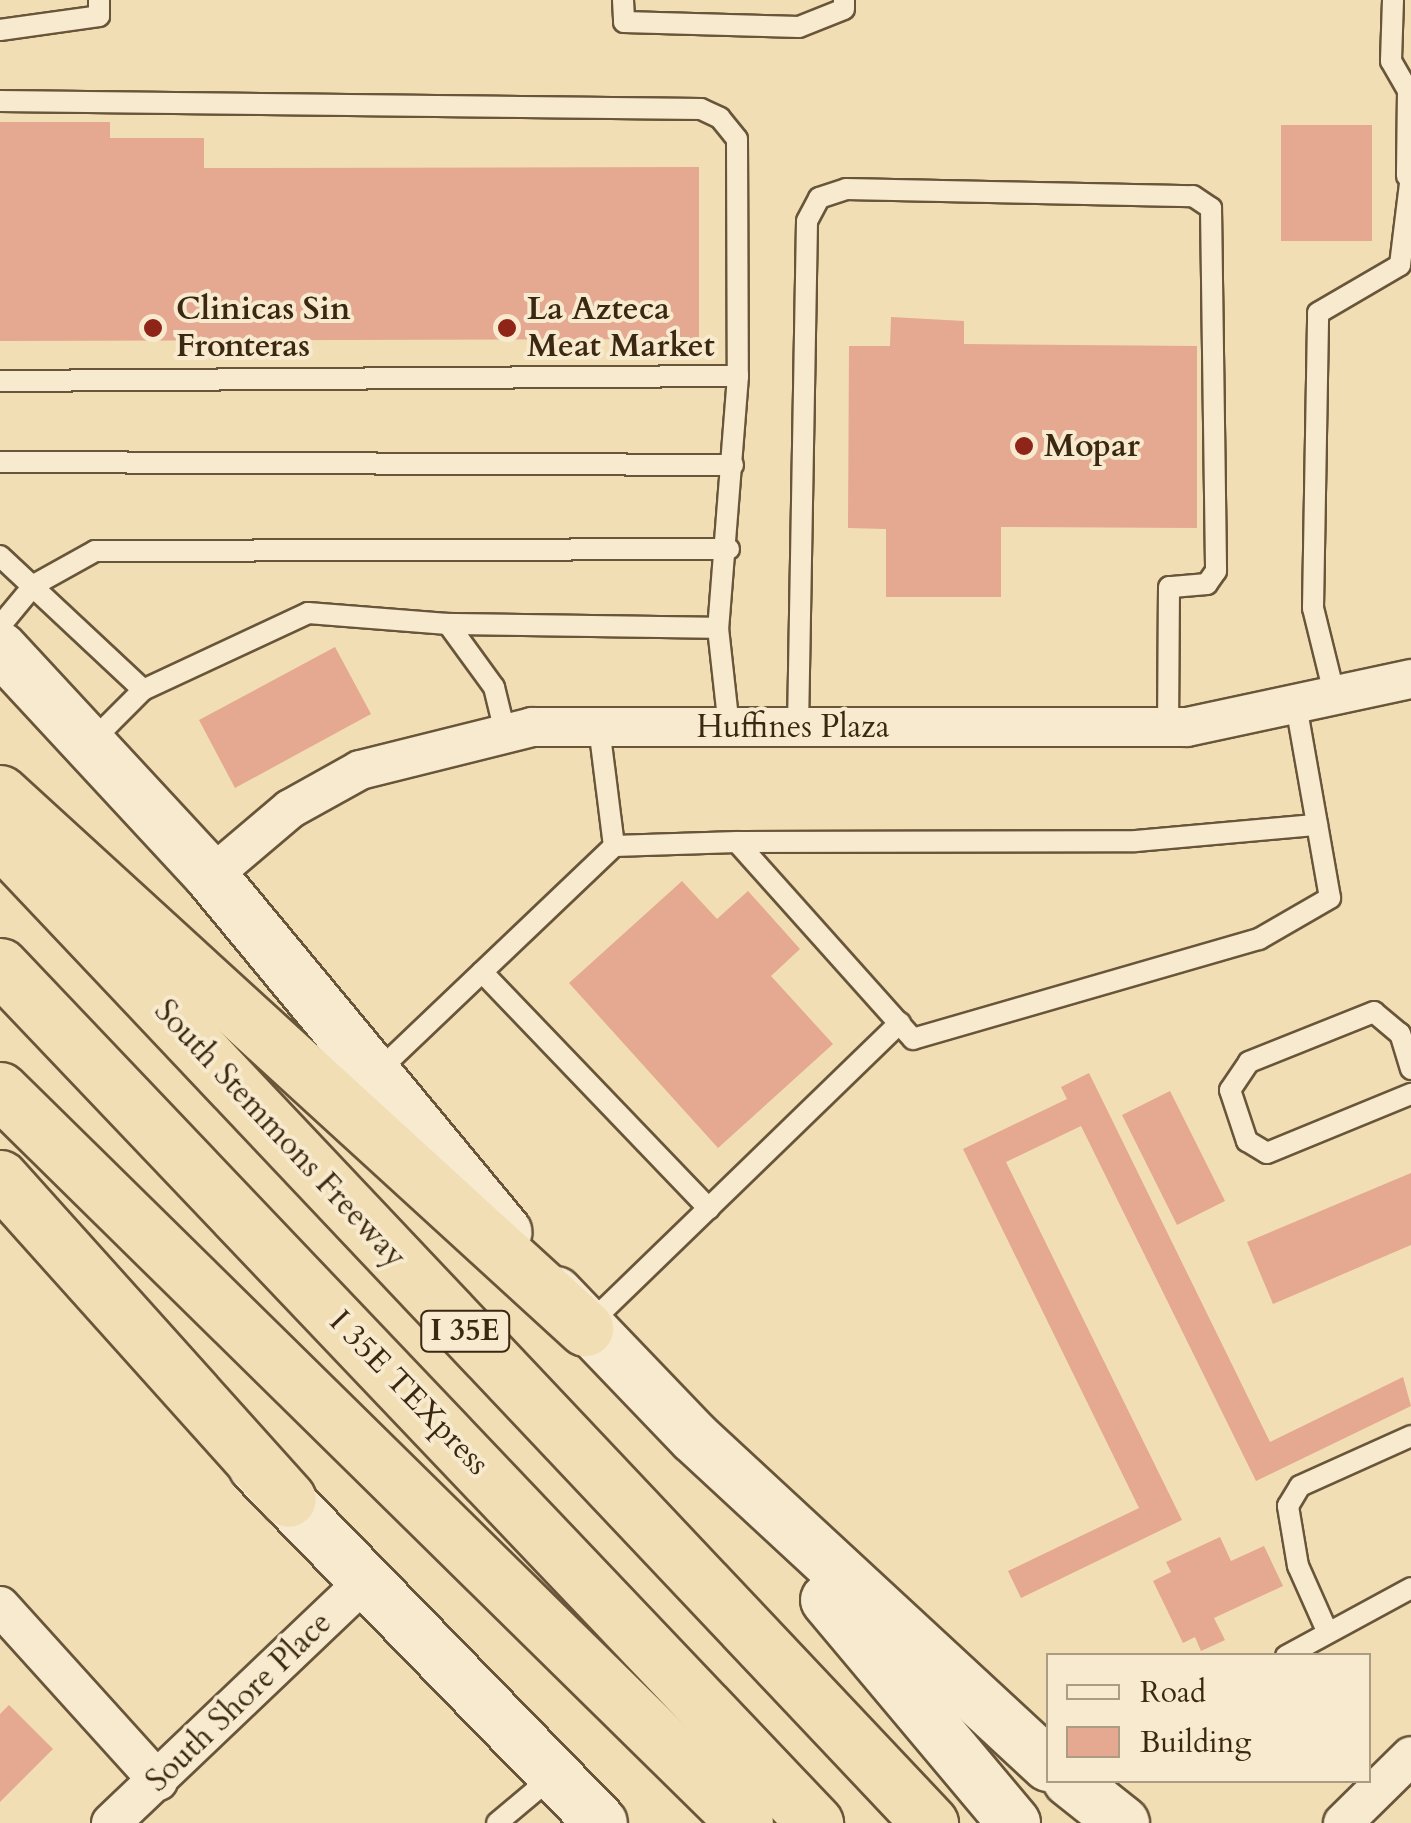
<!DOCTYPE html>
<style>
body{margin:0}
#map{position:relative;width:1411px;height:1823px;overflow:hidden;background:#f2deb4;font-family:Cardo,serif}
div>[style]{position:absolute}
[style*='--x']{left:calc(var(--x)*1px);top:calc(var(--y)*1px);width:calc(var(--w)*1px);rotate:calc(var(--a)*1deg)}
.building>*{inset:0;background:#e5a890}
.roads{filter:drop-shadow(2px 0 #69563a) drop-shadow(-2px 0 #69563a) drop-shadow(0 2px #69563a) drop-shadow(0 -2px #69563a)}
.service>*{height:20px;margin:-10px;padding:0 10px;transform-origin:10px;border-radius:10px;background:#f7eace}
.minor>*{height:38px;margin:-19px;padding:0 19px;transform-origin:19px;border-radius:19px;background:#f7eace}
.secondary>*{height:52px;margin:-26px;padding:0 26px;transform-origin:26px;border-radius:26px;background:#f7eace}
.motorway>*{height:55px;margin:-27.5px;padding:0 27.5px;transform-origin:27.5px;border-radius:27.5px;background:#f2deb4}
.dots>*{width:28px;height:28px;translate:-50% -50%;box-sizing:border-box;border:5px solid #f7eace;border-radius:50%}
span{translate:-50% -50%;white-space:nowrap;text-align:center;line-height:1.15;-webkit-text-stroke:8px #f7eace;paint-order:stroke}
.shield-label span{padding:2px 8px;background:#f7eace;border:2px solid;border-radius:8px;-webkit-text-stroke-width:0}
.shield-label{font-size:30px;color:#3b2812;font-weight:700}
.poi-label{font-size:32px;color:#3b2812;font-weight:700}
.left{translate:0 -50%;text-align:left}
.street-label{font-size:32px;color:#3b2812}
.legend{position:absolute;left:1046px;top:1653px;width:325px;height:130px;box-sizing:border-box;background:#f7eace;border:2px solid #ac9c83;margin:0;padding:12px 18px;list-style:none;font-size:30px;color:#3b2812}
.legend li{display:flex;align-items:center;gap:20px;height:50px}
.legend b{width:50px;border:2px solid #ac9c83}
</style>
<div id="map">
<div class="building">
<div style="clip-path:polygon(0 122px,110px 122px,110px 138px,204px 138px,204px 168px,699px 167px,699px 339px,0 341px)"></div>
<div style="clip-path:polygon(1281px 125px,1372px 125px,1372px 241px,1281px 241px)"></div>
<div style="clip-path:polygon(891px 317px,964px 321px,964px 344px,1197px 346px,1197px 528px,1001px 527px,1001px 597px,886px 597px,886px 529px,848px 528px,849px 346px,890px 346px)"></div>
<div style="clip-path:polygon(335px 647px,371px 714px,235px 788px,199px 720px)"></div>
<div style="clip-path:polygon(682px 881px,717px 919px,748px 891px,800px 949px,771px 976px,833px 1044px,718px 1148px,569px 983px)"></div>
<div style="clip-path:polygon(1089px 1073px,1270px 1442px,1403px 1377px,1411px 1406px,1256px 1481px,1081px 1126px,1006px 1162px,1182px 1520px,1021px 1598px,1008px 1571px,1139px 1508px,963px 1149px,1067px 1099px,1061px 1087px)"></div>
<div style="clip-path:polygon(1170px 1091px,1225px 1201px,1177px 1225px,1122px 1115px)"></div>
<div style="clip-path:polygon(1411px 1173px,1411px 1245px,1273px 1304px,1247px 1242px)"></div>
<div style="clip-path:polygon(1220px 1537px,1231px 1561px,1264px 1546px,1283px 1586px,1214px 1618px,1225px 1640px,1201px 1651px,1195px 1637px,1183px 1643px,1153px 1581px,1171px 1572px,1166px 1562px)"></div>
<div style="clip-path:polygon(9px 1705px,53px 1749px,0 1802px,0 1714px)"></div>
</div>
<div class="roads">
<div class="service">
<div style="--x:623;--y:0;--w:22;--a:87"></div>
<div style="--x:624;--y:22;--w:175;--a:1.6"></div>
<div style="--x:799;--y:27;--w:48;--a:-21.8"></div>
<div style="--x:844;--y:9;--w:9;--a:-90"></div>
<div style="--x:1393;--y:0;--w:61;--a:91.9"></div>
<div style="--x:1391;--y:61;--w:34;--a:60"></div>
<div style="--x:1408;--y:91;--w:85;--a:90.7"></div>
<div style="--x:0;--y:30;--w:100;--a:-8"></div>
<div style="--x:99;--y:16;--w:16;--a:-90"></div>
<div style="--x:0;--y:101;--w:701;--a:0.65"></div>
<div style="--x:701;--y:109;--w:21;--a:25"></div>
<div style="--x:720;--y:118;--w:27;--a:51"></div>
<div style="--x:737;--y:139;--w:237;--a:89.8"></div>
<div style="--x:738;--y:376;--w:253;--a:94.5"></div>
<div style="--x:718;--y:628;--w:100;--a:83.7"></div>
<div style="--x:0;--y:381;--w:738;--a:-0.39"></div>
<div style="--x:0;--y:462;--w:733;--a:0.23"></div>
<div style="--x:0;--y:556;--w:196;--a:43.1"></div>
<div style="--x:143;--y:690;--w:182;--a:-25"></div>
<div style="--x:308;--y:613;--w:140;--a:4.5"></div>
<div style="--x:448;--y:624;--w:78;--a:53.9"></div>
<div style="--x:494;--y:687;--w:46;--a:76.3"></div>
<div style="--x:448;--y:624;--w:270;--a:0.8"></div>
<div style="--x:0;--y:626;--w:53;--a:-50.3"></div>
<div style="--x:34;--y:585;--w:70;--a:-29.1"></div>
<div style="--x:95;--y:551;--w:634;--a:-0.18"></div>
<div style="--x:1335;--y:697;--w:92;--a:-103.9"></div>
<div style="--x:1313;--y:608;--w:295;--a:-89"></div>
<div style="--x:1318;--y:313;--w:95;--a:-30.3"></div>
<div style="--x:1400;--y:265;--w:90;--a:-83"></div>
<div style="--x:1296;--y:705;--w:196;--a:80"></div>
<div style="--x:1330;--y:898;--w:82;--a:150"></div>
<div style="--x:1259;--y:939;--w:360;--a:163.9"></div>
<div style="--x:913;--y:1039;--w:264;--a:-131.8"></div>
<div style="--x:737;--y:842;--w:399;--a:-0.1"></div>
<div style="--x:1136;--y:841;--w:182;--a:-5.1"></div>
<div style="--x:798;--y:727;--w:506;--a:-88.98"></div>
<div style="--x:807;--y:221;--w:26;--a:-62"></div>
<div style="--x:819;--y:198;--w:28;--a:-18"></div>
<div style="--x:846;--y:189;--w:347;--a:1.2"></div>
<div style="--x:1193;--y:196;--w:22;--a:34"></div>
<div style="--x:1211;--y:208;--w:363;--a:89.2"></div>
<div style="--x:1216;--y:571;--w:16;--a:125"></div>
<div style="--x:1207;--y:584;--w:38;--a:175"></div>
<div style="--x:1169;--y:587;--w:140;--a:90.4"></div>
<div style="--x:88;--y:745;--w:78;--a:-45"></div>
<div style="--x:614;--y:846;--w:123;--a:-1.9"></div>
<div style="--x:482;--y:972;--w:328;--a:46.2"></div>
<div style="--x:1411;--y:1069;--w:37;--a:-107"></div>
<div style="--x:1400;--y:1034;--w:34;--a:-140"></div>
<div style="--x:1374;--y:1012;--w:135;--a:158.2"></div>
<div style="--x:1249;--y:1062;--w:34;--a:124"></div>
<div style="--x:1230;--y:1090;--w:54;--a:71.6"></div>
<div style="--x:1247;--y:1141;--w:23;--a:31"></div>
<div style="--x:1267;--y:1153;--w:156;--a:-22.3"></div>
<div style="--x:376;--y:1073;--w:329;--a:-43.6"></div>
<div style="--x:614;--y:846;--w:120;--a:-97.2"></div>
<div style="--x:589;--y:1324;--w:433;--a:-44.1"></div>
<div style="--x:1327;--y:1631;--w:71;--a:-114"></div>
<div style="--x:1298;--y:1566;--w:61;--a:-99.5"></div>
<div style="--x:1288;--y:1506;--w:23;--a:-59"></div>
<div style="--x:1300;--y:1486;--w:122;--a:-24.2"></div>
<div style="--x:1286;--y:1656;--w:142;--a:-28.5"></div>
<div style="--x:497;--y:1823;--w:73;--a:-40"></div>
</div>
<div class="minor">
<div style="--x:211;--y:876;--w:104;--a:-40.3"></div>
<div style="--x:290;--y:809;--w:80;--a:-29.1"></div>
<div style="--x:360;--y:770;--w:177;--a:-14"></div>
<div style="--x:532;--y:727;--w:655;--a:0"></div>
<div style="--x:1187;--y:727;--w:229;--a:-12.1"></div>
<div style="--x:0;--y:1606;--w:236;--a:47.9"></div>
<div style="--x:111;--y:1823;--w:352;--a:-43.6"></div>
<div style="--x:1343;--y:1823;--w:95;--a:-44.6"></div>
</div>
<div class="secondary">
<div style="--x:0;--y:648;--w:311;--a:47.2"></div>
<div style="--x:211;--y:876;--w:462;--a:50.4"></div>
<div style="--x:556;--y:1293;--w:199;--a:46.2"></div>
<div style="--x:694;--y:1437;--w:483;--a:42.8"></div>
<div style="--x:255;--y:1467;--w:496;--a:45.8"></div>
<div style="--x:827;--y:1600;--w:291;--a:50"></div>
<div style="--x:1069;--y:1780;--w:69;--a:38.5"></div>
</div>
<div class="motorway">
<div style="--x:0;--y:793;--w:793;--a:42.44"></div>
<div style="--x:0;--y:838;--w:1355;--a:46.65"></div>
<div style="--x:0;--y:966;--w:1183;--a:46.44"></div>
<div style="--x:0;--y:1090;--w:1045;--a:44.53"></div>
<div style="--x:0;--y:1178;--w:431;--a:48.1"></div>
</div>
</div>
<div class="dots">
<div style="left:153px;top:328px;background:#8f2418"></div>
<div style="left:507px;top:328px;background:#8f2418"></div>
<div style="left:1024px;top:446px;background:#8f2418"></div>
</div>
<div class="shield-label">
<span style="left:465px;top:1331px">I 35E</span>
</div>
<div class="poi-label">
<span class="left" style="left:176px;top:328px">Clinicas Sin<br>Fronteras</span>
<span class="left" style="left:527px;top:328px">La Azteca<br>Meat Market</span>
<span class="left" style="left:1044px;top:446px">Mopar</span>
</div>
<div class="street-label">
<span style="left:793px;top:727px">Huffines Plaza</span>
<span style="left:280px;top:1134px;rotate:47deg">South Stemmons Freeway</span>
<span style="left:409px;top:1393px;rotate:46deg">I 35E TEXpress</span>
<span style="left:239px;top:1702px;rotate:-44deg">South Shore Place</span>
</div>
<ul class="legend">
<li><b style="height:12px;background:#f7eace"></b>Road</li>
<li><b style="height:28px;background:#e5a890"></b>Building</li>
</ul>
</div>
